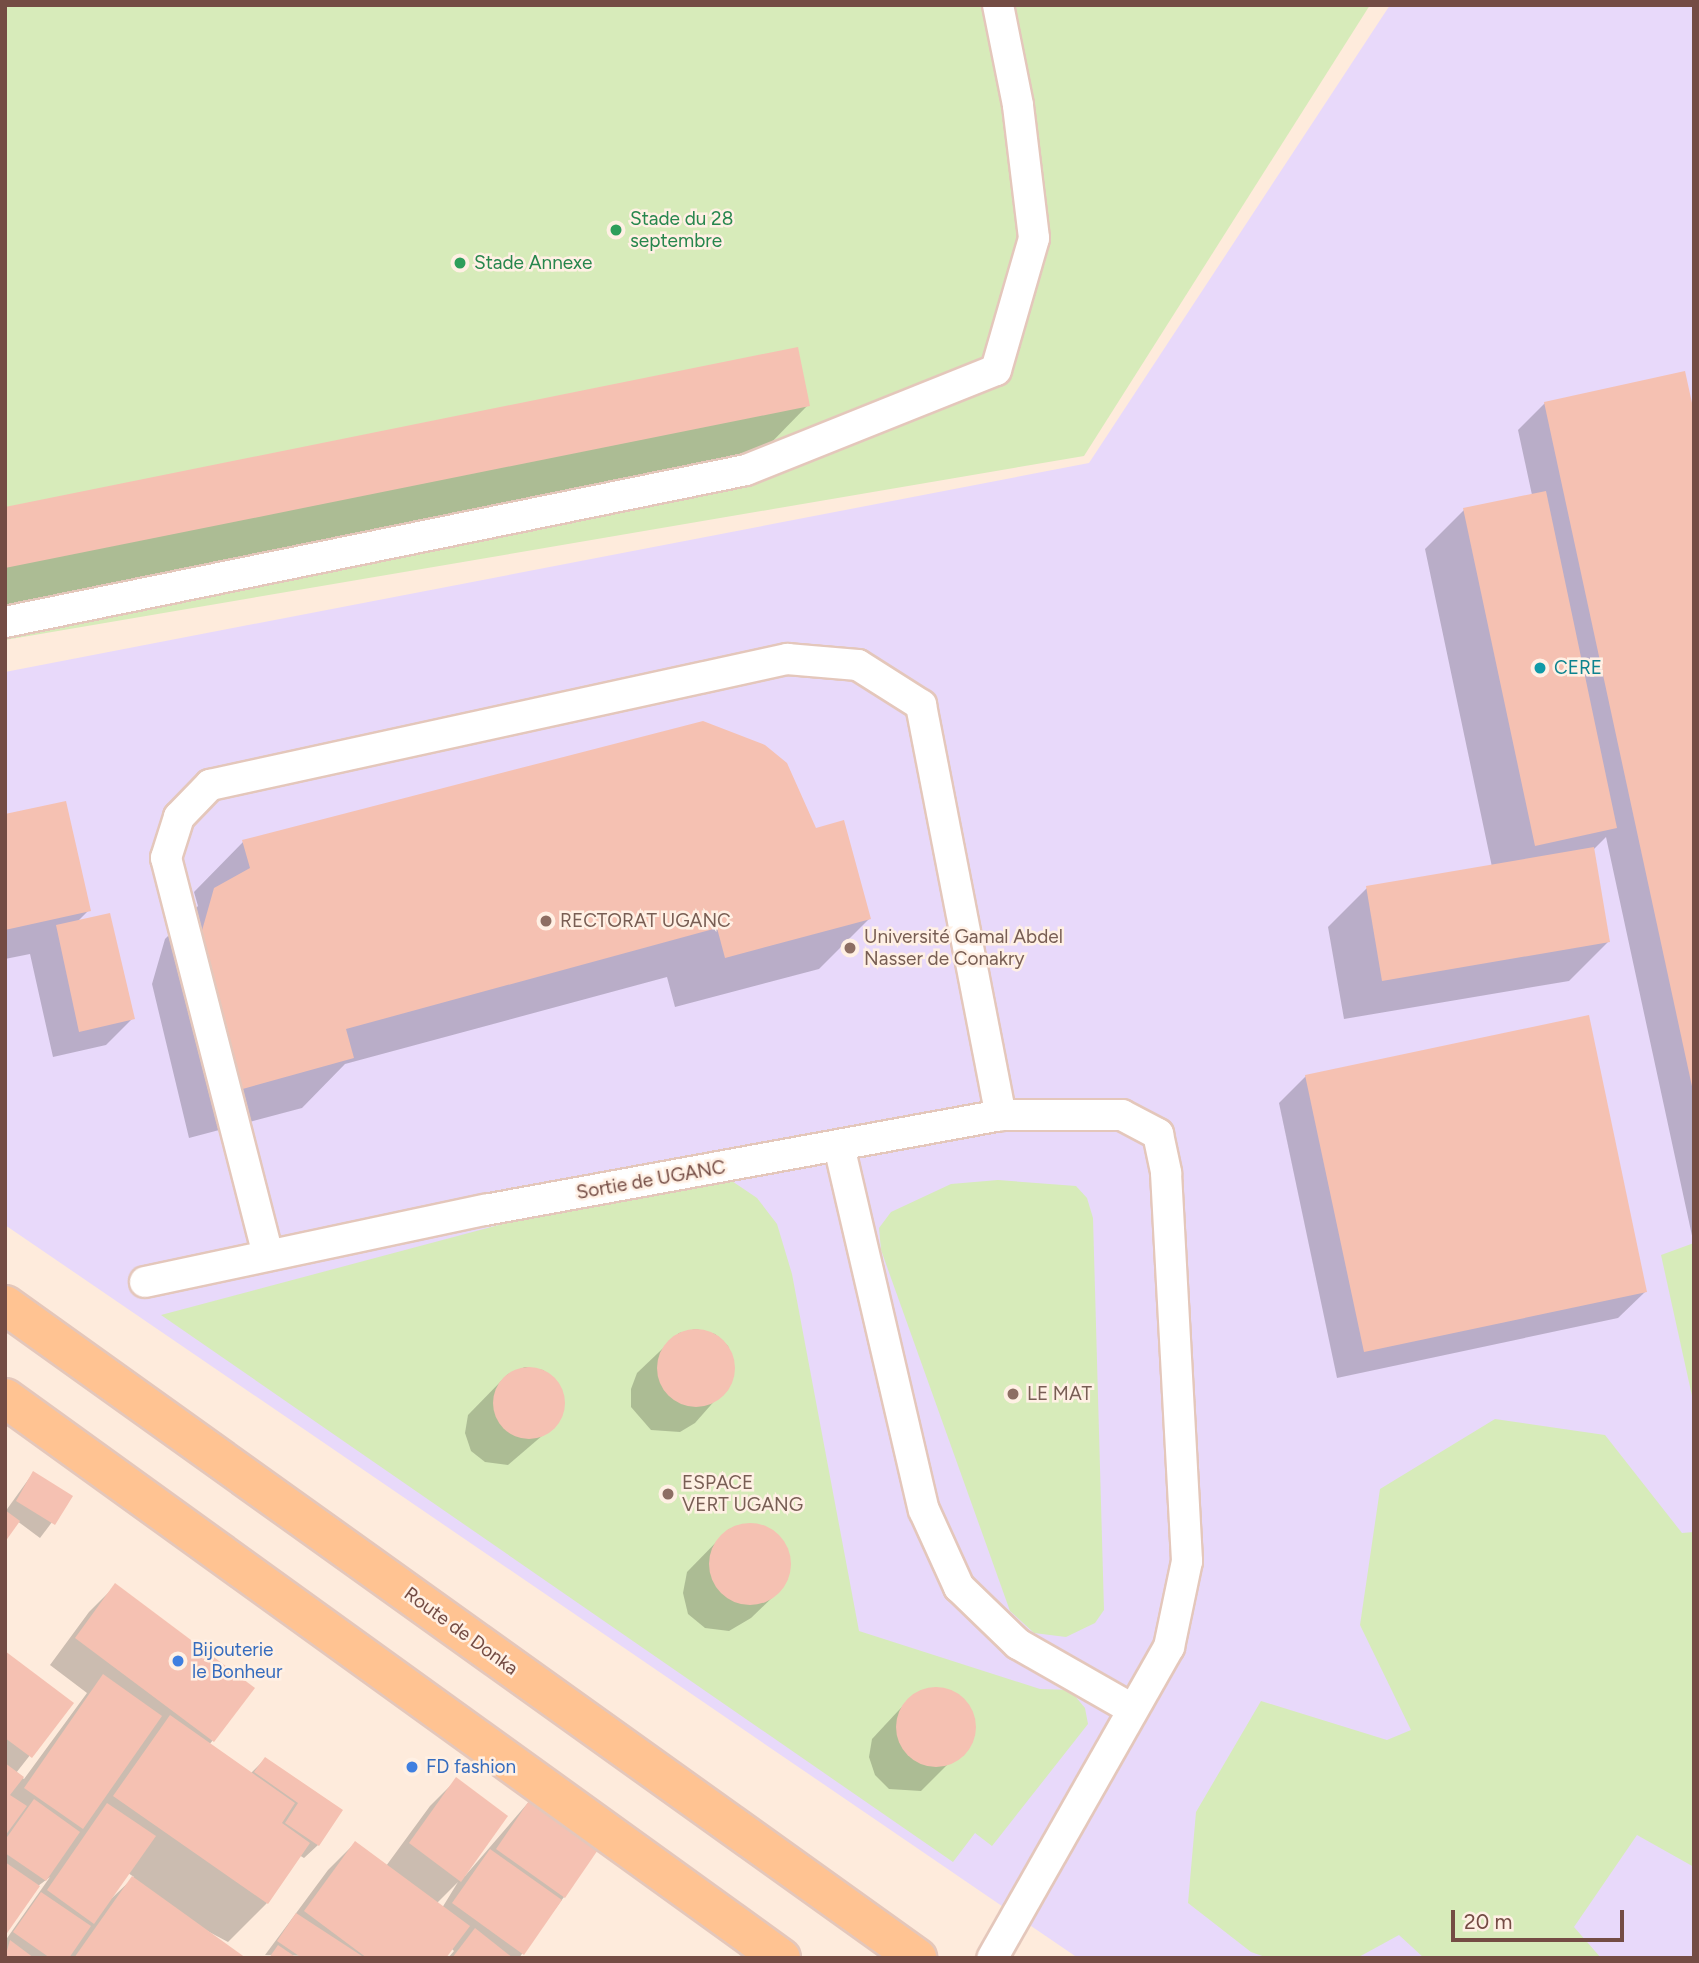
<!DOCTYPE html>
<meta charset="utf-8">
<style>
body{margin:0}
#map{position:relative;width:1699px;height:1963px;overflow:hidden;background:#feebdc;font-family:Figtree,sans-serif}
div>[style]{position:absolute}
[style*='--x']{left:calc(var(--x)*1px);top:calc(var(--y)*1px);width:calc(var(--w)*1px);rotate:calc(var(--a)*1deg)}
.education>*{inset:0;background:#e8d9fa}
.green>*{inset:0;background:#d7ebba}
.shadow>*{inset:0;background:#0003}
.building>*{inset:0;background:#f5c1b2}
.round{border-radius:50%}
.roads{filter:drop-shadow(2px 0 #e4c7bb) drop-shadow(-2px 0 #e4c7bb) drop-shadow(0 2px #e4c7bb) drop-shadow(0 -2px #e4c7bb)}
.lane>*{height:30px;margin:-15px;padding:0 15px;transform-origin:15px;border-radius:15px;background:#fff}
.primary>*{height:38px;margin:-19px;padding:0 19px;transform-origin:19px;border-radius:19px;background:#ffc392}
.dots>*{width:19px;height:19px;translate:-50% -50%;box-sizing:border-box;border:4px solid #fff0e4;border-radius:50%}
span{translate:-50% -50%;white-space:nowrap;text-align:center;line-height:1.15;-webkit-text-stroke:5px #fff0e4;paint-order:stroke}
.leisure-label{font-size:19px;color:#27864d}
.left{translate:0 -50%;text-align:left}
.culture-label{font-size:19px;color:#0d838f}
.education-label{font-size:19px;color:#785e54}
.street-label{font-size:19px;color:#744c44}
.shop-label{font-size:19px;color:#366cbe}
.frame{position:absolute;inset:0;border:7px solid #744c44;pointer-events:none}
.scale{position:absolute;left:1451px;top:1910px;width:173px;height:32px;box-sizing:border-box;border:4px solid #744c44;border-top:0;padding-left:9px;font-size:21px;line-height:24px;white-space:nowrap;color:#744c44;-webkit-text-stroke:5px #fff0e4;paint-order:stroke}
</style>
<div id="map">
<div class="education">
<div style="clip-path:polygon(1390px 5px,1694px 5px,1694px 1958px,1078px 1958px,5px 1225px,5px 672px,1089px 463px)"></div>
</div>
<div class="green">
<div style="clip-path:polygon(5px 5px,1370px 5px,1084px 456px,5px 640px)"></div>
<div style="clip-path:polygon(723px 1175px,757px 1198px,777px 1224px,792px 1274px,859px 1631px,1040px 1689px,1070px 1690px,1085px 1708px,1088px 1724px,996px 1841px,992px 1846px,975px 1833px,953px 1862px,161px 1315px,683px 1176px)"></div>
<div style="clip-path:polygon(998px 1180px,1076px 1186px,1087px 1198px,1093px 1218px,1104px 1610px,1095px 1623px,1066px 1637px,1034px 1633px,1010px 1611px,881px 1250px,879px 1228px,891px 1212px,951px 1184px)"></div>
<div style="clip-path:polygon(1694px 1243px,1694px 1405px,1661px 1255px)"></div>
<div style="clip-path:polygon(1495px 1419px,1605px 1435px,1682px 1533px,1694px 1532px,1694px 1867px,1637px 1835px,1574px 1927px,1601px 1958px,1424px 1958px,1399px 1935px,1357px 1958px,1268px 1958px,1251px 1952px,1188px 1903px,1196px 1812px,1261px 1701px,1387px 1740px,1411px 1730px,1360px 1625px,1380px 1489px)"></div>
</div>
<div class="shadow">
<div style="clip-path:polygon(1545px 403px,1694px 421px,1694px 1245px,1606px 837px,1593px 850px,1608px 942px,1569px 981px,1344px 1019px,1328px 927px,1367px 888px,1492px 867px,1425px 549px,1464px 510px,1532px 495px,1518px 430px)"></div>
<div style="clip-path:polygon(808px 405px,759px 455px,5px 607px,5px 508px)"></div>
<div style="clip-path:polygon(5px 816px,89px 910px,77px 922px,133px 1018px,106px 1045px,53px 1057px,30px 954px,5px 959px)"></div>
<div style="clip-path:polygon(815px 830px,869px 919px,819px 969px,675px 1007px,667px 977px,345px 1064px,302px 1108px,189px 1138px,152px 984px,165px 939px,198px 906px,194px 892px,243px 842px)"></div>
<div style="clip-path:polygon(1306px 1076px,1645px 1292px,1618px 1318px,1337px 1378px,1279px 1103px)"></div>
<div style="clip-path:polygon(696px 1329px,715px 1334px,728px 1346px,734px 1364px,732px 1381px,695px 1423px,680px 1432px,651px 1430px,631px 1407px,631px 1389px,637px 1373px,679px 1333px)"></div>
<div style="clip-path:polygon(525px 1367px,543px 1370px,556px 1381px,563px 1397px,557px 1423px,508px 1465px,485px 1462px,471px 1451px,465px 1433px,468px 1415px,508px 1374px)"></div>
<div style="clip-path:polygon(33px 1473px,71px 1497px,40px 1538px,5px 1512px)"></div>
<div style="clip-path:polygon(751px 1524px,771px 1530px,785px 1546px,789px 1568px,779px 1591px,751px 1618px,729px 1631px,705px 1628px,688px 1614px,683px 1593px,687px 1572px,729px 1529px)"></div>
<div style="clip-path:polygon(evenodd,115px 1586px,213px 1740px,209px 1745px,250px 1774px,265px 1759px,340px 1810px,318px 1845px,304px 1858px,299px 1855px,267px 1903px,228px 1942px,198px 1926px,243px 1958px,5px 1958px,5px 1941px,50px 1877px,38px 1886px,5px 1933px,5px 1653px,71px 1703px,16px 1773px,24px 1779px,87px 1693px,50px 1665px,89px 1612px,115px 1586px,128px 1873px,134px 1877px,112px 1898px,111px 1897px,128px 1873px)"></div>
<div style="clip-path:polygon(930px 1689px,947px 1690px,964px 1701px,971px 1712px,971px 1741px,921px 1791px,889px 1789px,875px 1775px,869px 1757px,872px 1739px,912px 1696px)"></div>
<div style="clip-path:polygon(evenodd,457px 1779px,465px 1876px,533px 1797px,564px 1897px,519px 1958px,448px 1958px,454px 1951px,451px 1948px,444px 1958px,265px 1955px,328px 1870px,355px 1843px,386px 1866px,430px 1806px,457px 1779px,458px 1882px,442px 1908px,436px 1904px,458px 1882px)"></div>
</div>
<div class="building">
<div style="clip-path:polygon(798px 347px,810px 406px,5px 568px,5px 507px)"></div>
<div style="clip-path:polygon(1685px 371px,1694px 412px,1693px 1091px,1544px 402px)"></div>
<div style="clip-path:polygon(1546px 491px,1617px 828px,1535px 846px,1463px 508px)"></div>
<div style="clip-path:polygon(703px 721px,765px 745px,787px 763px,816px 828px,844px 820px,871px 919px,725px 958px,717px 928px,346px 1029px,354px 1058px,239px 1090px,201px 934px,214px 888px,250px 868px,242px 840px)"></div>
<div style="clip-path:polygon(66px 801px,91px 911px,5px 930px,5px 814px)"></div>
<div style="clip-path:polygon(1594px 847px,1610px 942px,1382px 981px,1366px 886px)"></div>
<div style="clip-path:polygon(110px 913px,135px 1019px,79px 1032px,56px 925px)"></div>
<div style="clip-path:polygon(1589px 1015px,1647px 1292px,1364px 1352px,1305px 1075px)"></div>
<div class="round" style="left:657px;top:1329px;width:78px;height:78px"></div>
<div class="round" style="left:493px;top:1367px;width:72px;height:72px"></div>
<div style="clip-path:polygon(33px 1471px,73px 1496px,55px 1525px,16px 1501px)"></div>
<div style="clip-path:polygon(5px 1510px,20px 1521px,5px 1542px)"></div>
<div class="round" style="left:709px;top:1523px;width:82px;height:82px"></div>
<div style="clip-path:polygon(115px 1583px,255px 1688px,214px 1742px,75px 1638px)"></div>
<div style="clip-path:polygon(5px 1651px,74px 1703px,32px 1758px,5px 1738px)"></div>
<div style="clip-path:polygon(103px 1674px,162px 1716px,83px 1829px,24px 1788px)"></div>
<div class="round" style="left:896px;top:1687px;width:80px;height:80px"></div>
<div style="clip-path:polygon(170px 1715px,295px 1803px,282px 1823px,310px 1843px,268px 1904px,113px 1796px)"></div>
<div style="clip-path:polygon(265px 1757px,343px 1810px,319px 1846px,285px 1823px,298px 1803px,254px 1772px)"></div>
<div style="clip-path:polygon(5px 1763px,24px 1777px,10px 1795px,27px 1806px,5px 1836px)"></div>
<div style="clip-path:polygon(456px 1777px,508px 1816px,461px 1882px,409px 1843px)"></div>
<div style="clip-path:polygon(533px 1795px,602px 1844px,565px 1898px,496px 1849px)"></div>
<div style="clip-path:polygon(34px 1799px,80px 1832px,46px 1881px,5px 1853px,5px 1840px)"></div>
<div style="clip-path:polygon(107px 1803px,156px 1836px,94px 1924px,47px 1890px)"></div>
<div style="clip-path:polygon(355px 1841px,470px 1926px,446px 1958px,367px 1958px,304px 1911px)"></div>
<div style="clip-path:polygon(490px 1849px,562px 1900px,524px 1955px,452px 1903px)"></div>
<div style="clip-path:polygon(5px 1862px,40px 1886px,5px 1936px)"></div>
<div style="clip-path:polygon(132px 1876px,246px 1958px,74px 1958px)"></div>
<div style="clip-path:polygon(41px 1892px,91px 1926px,69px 1958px,50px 1958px,13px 1932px)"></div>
<div style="clip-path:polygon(296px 1913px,365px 1958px,302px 1958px,277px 1941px)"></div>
<div style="clip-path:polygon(475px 1928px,513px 1958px,452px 1958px)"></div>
<div style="clip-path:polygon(10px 1940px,34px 1958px,5px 1958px)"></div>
<div style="clip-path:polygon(278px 1945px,297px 1958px,269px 1958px)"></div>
</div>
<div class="roads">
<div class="lane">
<div style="--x:5;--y:622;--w:756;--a:-11.59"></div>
<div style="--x:746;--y:470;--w:269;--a:-21.8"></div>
<div style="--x:996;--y:370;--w:137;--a:-73.9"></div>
<div style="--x:1034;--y:238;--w:134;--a:-96.9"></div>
<div style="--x:1018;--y:105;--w:102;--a:-101.3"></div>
<div style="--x:839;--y:1146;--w:374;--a:76.9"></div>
<div style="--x:924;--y:1510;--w:85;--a:65.6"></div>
<div style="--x:959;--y:1587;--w:82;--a:44"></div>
<div style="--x:1018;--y:1644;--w:131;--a:29.7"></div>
<div style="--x:268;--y:1255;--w:410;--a:-104.4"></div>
<div style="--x:166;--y:858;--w:43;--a:-72.4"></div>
<div style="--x:179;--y:817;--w:45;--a:-45.9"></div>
<div style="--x:210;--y:785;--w:591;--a:-12.32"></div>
<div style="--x:787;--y:659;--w:71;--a:4.8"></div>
<div style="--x:858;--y:665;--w:75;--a:32.4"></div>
<div style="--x:921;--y:705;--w:418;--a:79"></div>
<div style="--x:145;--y:1282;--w:348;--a:-12"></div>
<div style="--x:485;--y:1210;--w:525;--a:-10.43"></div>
<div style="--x:1001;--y:1115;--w:121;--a:0"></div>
<div style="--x:1122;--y:1115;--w:41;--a:27.8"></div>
<div style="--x:1158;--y:1134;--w:40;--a:78"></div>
<div style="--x:1166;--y:1173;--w:389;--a:86.9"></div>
<div style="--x:1187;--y:1561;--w:88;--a:101.8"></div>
<div style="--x:1169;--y:1647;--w:358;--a:119.6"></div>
</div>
<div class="primary">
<div style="--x:5;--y:1305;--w:1122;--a:35.6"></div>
<div style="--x:5;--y:1398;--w:957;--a:35.82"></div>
</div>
</div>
<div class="dots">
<div style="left:616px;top:230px;background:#2e9e5b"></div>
<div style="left:460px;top:263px;background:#2e9e5b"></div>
<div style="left:1540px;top:668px;background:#0f9aa8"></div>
<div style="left:546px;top:921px;background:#8d6e63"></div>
<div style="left:850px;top:948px;background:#8d6e63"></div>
<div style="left:1013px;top:1394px;background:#8d6e63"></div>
<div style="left:668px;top:1494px;background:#8d6e63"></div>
<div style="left:178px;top:1661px;background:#3f7fe0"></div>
<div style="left:412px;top:1767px;background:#3f7fe0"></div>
</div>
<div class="leisure-label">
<span class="left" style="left:630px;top:230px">Stade du 28<br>septembre</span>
<span class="left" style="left:474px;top:263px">Stade Annexe</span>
</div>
<div class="culture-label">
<span class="left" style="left:1554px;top:668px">CERE</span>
</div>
<div class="education-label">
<span class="left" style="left:560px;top:921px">RECTORAT UGANC</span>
<span class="left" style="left:864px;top:948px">Université Gamal Abdel<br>Nasser de Conakry</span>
<span class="left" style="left:1027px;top:1394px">LE MAT</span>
<span class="left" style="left:682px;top:1494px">ESPACE<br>VERT UGANG</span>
</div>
<div class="street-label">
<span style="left:651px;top:1180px;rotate:-10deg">Sortie de UGANC</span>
<span style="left:461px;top:1631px;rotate:36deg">Route de Donka</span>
</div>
<div class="shop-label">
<span class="left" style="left:192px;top:1661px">Bijouterie<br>le Bonheur</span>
<span class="left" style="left:426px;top:1767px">FD fashion</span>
</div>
<div class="frame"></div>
<div class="scale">20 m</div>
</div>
